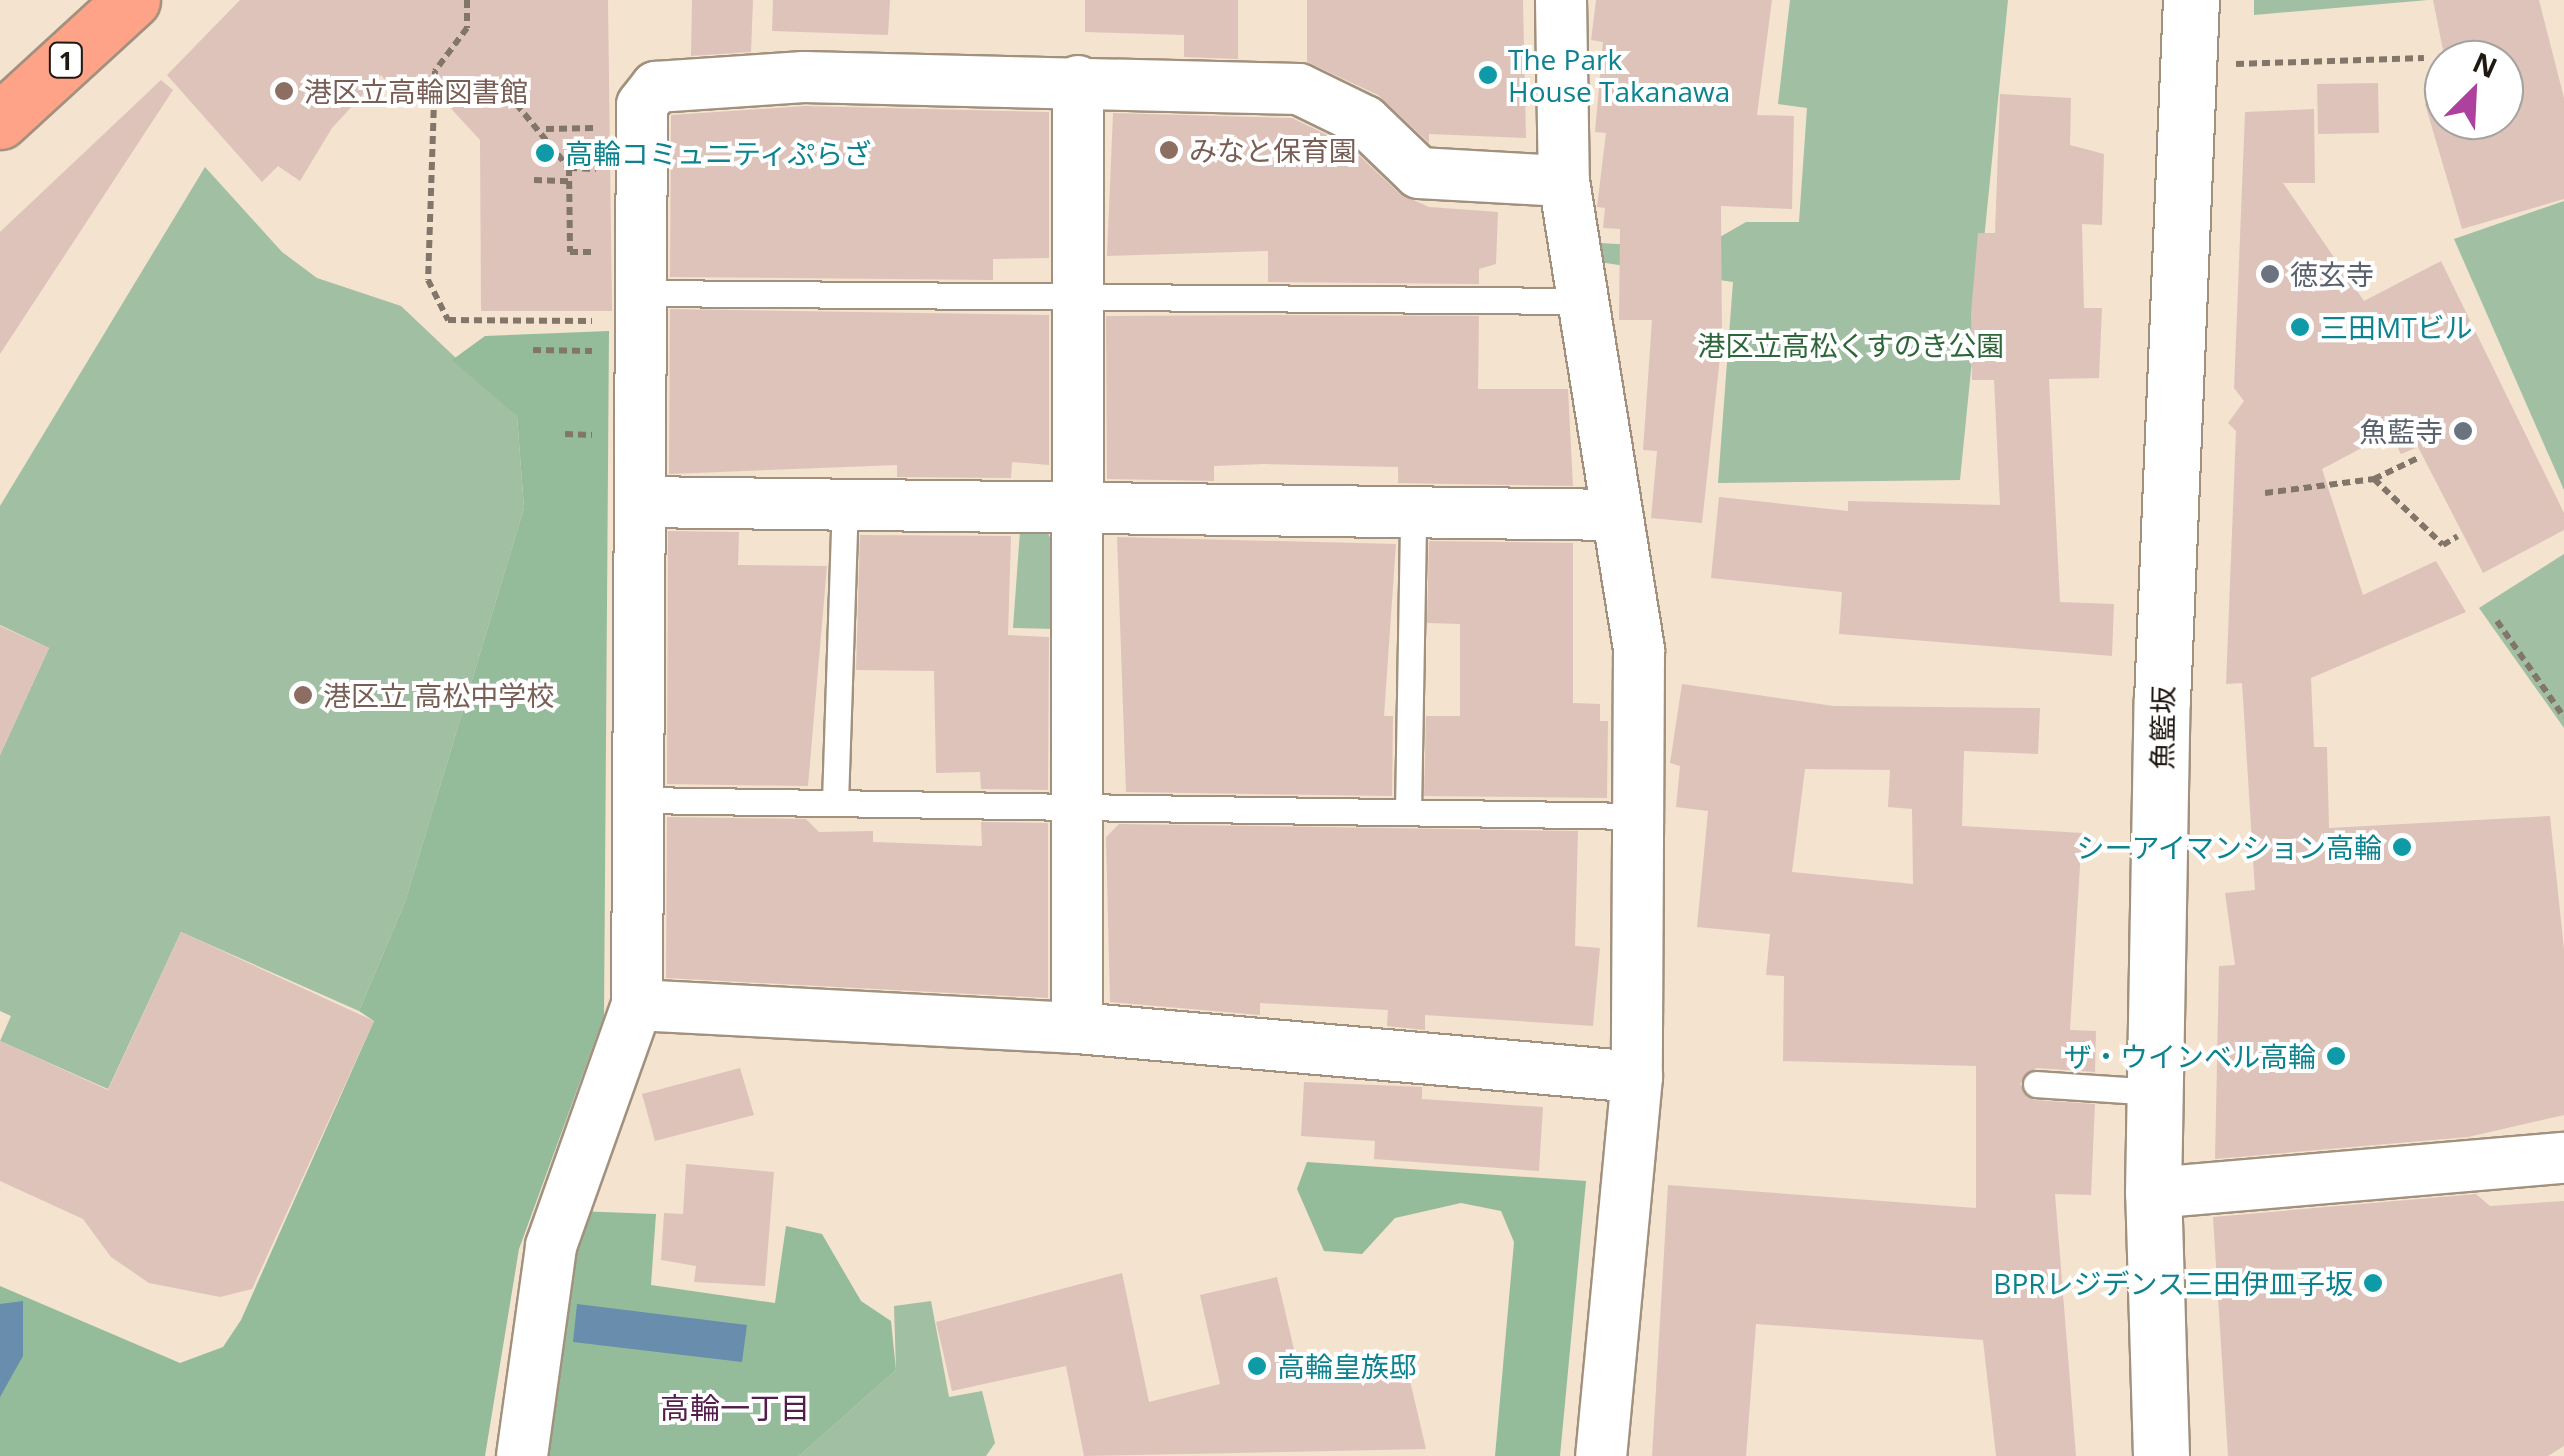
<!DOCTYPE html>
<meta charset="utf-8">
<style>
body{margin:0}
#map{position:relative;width:2564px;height:1456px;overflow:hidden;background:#f4e3cf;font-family:"Open Sans","Noto Sans JP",sans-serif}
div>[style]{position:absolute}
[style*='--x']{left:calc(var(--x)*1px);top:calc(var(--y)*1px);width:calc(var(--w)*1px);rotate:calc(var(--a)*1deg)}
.green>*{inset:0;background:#a0bfa3}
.forest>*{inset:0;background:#95bc9a}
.water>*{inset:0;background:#688dad}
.building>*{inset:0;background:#dec3bb}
.path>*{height:6px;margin-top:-3px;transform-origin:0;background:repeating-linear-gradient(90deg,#817669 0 8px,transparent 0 13px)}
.roads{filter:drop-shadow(2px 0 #a1917e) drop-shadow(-2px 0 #a1917e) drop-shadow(0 2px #a1917e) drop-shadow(0 -2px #a1917e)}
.service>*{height:25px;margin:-12.5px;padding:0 12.5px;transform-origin:12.5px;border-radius:12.5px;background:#fff}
.minor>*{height:50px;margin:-25px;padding:0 25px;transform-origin:25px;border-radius:25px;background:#fff}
.secondary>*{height:55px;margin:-27.5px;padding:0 27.5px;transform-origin:27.5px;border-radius:27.5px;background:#fff}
.trunk>*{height:55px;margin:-27.5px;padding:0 27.5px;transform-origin:27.5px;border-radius:27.5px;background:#fea388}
.dots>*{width:28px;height:28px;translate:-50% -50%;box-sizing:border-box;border:5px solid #fff;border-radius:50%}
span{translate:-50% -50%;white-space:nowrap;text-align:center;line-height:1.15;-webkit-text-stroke:8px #fff;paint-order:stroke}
.shield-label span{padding:2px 8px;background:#fff;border:2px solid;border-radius:8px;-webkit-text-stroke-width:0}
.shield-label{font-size:25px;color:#1f1912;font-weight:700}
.culture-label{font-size:28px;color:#0d838f}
.left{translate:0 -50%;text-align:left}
.right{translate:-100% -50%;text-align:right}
.education-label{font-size:28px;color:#785e54}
.worship-label{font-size:28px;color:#5b616d}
.park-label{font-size:28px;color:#2d6638}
.street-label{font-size:28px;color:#1f1912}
.neighbourhood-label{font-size:30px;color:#521d4a}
.north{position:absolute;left:2424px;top:40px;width:100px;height:100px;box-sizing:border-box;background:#fff;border:2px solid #a5a3a0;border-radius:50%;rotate:24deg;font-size:28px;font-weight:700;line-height:40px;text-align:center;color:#1f1912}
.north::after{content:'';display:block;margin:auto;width:35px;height:45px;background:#ae409e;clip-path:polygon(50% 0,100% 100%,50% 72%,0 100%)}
</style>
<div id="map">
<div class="green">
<div style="clip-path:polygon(1790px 0,2008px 0,1960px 480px,1718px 483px,1733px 282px,1592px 261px,1600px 243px,1699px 249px,1746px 222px,1799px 222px,1807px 108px,1778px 104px)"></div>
<div style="clip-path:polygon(2254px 0,2428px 0,2254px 15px)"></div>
<div style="clip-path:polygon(205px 167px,282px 252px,317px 278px,401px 306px,517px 416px,524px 508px,405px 902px,359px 1011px,181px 932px,108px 1089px,0 1041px,11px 1016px,0 1011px,0 755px,49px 648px,0 625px,0 506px)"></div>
<div style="clip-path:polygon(2564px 201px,2564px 490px,2454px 239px)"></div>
<div style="clip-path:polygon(1020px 531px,1048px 533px,1057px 554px,1055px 629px,1013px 628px)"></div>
<div style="clip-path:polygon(2564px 554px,2564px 728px,2479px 608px)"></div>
<div style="clip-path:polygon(931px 1301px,949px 1397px,982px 1391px,995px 1443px,986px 1456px,799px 1456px,896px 1370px,894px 1306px)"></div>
</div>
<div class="forest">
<div style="clip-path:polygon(609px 331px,604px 1016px,519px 1249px,485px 1456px,0 1456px,0 1286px,180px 1363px,223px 1347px,241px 1320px,374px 1021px,359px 1011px,405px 902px,524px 508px,517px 416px,452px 360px,485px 336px)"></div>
<div style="clip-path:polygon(1307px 1162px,1586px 1181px,1560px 1456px,1495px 1456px,1514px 1242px,1501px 1211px,1461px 1203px,1395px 1218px,1362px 1254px,1324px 1251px,1297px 1189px)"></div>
<div style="clip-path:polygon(576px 1211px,656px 1214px,651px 1285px,775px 1303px,786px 1226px,822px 1234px,861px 1301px,891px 1321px,896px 1370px,799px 1456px,535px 1456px)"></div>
</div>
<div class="water">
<div style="clip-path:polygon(23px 1301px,23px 1356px,0 1397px,0 1304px)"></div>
<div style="clip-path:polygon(577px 1304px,747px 1325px,742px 1362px,573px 1342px)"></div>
</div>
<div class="building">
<div style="clip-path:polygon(240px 0,608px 0,612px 311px,481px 311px,480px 140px,419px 74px,396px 93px,381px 75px,332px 128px,300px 181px,278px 166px,262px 182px,167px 75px)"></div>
<div style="clip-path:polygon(692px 0,753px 0,751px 52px,691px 56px)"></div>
<div style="clip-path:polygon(773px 0,890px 0,888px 35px,772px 31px)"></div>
<div style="clip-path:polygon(1085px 0,1238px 0,1238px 59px,1184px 57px,1184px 35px,1085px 32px)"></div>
<div style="clip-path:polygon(1307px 0,1523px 0,1526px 138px,1429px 134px,1429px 143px,1378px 95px,1307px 62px)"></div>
<div style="clip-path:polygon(1596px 0,1772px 0,1757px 115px,1794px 116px,1792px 209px,1721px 206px,1722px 339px,1702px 523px,1651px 518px,1657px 451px,1643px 450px,1652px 320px,1619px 320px,1620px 229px,1603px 228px,1605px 208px,1597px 207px,1606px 133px,1595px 132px,1603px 42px,1591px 40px)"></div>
<div style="clip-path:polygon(2433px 0,2539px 0,2564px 98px,2564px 199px,2462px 229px,2425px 104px,2444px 99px,2444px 120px,2504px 120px,2504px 60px,2445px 60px)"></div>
<div style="clip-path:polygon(161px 80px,173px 90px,0 354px,0 232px)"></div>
<div style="clip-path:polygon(2378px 83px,2379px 133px,2318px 134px,2317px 84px)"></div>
<div style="clip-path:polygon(2000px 94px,2071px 98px,2070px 145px,2104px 154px,2102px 225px,2082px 224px,2084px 308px,2102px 308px,2099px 378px,2049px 379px,2060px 602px,2114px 604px,2112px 656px,1839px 634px,1842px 592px,1711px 578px,1719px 497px,1848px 511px,1848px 501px,2000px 505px,1994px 380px,1972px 380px,1971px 313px,1978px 233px,1995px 233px)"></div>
<div style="clip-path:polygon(805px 106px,1049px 112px,1049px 258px,993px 259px,993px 280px,670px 277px,671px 115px)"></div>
<div style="clip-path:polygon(2314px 109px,2315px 183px,2283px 183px,2364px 301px,2441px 261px,2564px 513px,2564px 530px,2483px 573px,2418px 447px,2401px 454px,2390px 433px,2322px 469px,2363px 595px,2436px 561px,2466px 612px,2311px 678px,2314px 747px,2327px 747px,2329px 828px,2550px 816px,2564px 949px,2564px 1115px,2468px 1137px,2215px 1159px,2219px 966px,2235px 965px,2225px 893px,2255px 890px,2242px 683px,2226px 684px,2236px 431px,2228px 423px,2244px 401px,2234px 388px,2245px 112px)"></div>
<div style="clip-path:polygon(1113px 113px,1292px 118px,1348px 145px,1400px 194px,1429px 207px,1498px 212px,1496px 264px,1479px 269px,1479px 284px,1268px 282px,1268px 251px,1107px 256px)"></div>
<div style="clip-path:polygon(670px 309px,1049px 315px,1049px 465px,1012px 462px,1011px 478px,897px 477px,897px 465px,669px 474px)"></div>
<div style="clip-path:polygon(1267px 315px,1479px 316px,1478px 389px,1568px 389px,1573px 486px,1398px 483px,1398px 467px,1264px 464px,1214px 466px,1214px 481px,1107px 479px,1106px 316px)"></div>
<div style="clip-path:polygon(668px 531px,739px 532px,738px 565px,827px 566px,808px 786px,667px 784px)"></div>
<div style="clip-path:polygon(860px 535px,1011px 536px,1008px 635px,1049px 637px,1048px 790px,981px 789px,980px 772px,936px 773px,934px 671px,856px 670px)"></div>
<div style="clip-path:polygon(1117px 537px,1396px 544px,1384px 716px,1393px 716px,1392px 796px,1126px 792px)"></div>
<div style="clip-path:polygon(1429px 541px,1573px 543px,1573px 703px,1600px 704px,1600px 721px,1608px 721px,1607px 798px,1424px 796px,1426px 716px,1460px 716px,1460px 624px,1427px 623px)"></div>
<div style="clip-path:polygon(0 626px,49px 648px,0 755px)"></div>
<div style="clip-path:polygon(evenodd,1682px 684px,1834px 706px,2040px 708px,2038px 754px,1964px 751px,1962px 826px,2082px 833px,2070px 1030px,2096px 1031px,2095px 1072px,2036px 1068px,2020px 1084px,2034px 1100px,2095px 1104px,2091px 1195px,2055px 1194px,2076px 1456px,1996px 1456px,1983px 1340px,1756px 1324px,1746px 1456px,1652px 1456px,1668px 1185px,1976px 1208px,1976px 1066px,1783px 1061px,1784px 976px,1766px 975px,1770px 934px,1697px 927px,1708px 811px,1676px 807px,1680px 766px,1670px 763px,1682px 684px,1805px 769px,1890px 770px,1888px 807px,1912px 809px,1913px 884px,1792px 872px,1805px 769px)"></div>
<div style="clip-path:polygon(667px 817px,806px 819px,819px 832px,873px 831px,873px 842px,982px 846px,981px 822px,1048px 823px,1048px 998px,666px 978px)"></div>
<div style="clip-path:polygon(1119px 824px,1578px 831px,1575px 946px,1600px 948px,1593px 1026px,1425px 1015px,1425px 1030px,1387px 1026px,1388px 1010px,1260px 1003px,1260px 1015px,1110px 1002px,1106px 837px)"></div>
<div style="clip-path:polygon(181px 932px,374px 1021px,252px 1289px,220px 1297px,149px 1283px,111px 1257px,83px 1219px,0 1181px,0 1041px,108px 1090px)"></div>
<div style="clip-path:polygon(740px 1068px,754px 1115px,655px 1141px,642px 1094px)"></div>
<div style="clip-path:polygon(1304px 1082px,1422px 1087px,1422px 1099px,1543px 1107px,1539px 1171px,1374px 1159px,1375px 1141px,1301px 1136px)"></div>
<div style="clip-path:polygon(686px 1164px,774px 1172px,765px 1286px,694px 1282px,696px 1266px,661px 1260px,664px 1213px,683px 1214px)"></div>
<div style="clip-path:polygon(2476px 1194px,2490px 1206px,2564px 1201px,2564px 1446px,2548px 1456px,2228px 1456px,2213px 1217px)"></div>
<div style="clip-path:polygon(1122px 1273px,1149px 1402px,1220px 1384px,1200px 1295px,1277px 1277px,1301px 1379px,1404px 1355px,1426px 1449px,1084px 1456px,1066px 1366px,952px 1391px,936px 1322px)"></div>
</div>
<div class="path">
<div style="--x:467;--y:0;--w:28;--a:90"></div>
<div style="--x:467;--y:28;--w:54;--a:126.7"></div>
<div style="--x:435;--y:71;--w:209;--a:91.9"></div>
<div style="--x:428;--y:280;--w:45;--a:63.4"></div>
<div style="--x:448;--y:320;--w:144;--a:0.4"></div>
<div style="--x:2236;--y:64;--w:188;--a:-1.8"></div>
<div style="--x:508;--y:94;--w:96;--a:50.5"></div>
<div style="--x:569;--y:168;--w:27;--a:2"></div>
<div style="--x:546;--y:129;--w:48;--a:-1.2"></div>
<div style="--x:569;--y:168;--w:84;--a:89.3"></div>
<div style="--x:570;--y:252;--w:23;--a:0"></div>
<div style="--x:534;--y:180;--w:35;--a:2"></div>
<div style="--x:533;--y:350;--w:59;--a:1"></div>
<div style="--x:565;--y:434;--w:27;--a:2"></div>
<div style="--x:2374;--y:479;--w:95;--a:43.7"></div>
<div style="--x:2443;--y:545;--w:17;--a:-31"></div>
<div style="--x:2265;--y:493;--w:110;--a:-7.3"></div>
<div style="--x:2374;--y:479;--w:49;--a:-25.5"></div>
<div style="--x:2497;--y:621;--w:117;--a:55.1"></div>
</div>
<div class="roads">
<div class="service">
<div style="--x:643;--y:293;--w:935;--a:0.49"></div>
<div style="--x:641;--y:800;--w:996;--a:0.92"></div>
<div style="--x:835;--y:802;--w:296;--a:-88.1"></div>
<div style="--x:1408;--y:811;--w:300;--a:-89"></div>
<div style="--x:2036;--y:1084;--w:119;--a:3.8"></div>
</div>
<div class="minor">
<div style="--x:1561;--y:0;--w:181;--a:89.1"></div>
<div style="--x:640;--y:502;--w:976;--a:0.76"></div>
<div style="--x:637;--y:1005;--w:441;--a:3"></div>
<div style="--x:1077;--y:1028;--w:562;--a:5"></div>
<div style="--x:1077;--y:1028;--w:947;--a:-89.94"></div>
<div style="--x:2153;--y:1193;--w:412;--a:-4.9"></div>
<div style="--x:522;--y:1456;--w:212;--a:-82.1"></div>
<div style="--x:551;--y:1246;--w:256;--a:-70.4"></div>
<div style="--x:637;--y:1005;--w:900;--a:-89.68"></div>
<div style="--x:642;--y:105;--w:23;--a:-52"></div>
<div style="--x:656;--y:87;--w:148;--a:-3.9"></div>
<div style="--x:804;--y:77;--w:495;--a:1.4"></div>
<div style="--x:1299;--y:89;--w:73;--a:25.9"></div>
<div style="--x:1365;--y:121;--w:75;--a:43.9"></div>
<div style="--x:1419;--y:173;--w:145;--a:3.2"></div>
<div style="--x:1564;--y:181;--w:475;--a:80.9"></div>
<div style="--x:1639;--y:650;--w:427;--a:90.3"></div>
<div style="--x:1637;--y:1077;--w:381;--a:95.4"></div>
</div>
<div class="secondary">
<div style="--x:2161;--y:1456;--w:263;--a:-91.7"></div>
<div style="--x:2153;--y:1193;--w:493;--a:-89"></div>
<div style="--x:2162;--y:700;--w:701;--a:-87.63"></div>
</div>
<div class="trunk">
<div style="--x:0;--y:121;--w:179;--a:-42.5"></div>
</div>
</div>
<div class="dots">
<div style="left:1488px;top:75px;background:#0f9aa8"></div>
<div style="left:284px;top:91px;background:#8d6e63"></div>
<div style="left:1169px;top:150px;background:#8d6e63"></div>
<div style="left:545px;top:153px;background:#0f9aa8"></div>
<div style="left:2270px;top:274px;background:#6b7280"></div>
<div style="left:2300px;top:327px;background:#0f9aa8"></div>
<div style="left:2463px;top:431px;background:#6b7280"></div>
<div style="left:303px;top:695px;background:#8d6e63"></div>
<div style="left:2402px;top:847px;background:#0f9aa8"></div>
<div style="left:2336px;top:1056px;background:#0f9aa8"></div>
<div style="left:2373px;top:1283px;background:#0f9aa8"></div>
<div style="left:1257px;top:1366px;background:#0f9aa8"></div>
</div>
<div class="shield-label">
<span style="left:66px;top:60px">1</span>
</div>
<div class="culture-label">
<span class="left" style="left:1508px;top:75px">The Park<br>House Takanawa</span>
<span class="left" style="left:565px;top:153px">高輪コミュニティぷらざ</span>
<span class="left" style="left:2320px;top:327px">三田MTビル</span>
<span class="right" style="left:2382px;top:847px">シーアイマンション高輪</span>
<span class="right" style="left:2316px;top:1056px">ザ・ウインベル高輪</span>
<span class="right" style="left:2353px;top:1283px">BPRレジデンス三田伊皿子坂</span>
<span class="left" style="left:1277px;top:1366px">高輪皇族邸</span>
</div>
<div class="education-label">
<span class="left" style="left:304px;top:91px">港区立高輪図書館</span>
<span class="left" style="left:1189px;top:150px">みなと保育園</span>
<span class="left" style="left:323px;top:695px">港区立 高松中学校</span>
</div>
<div class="worship-label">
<span class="left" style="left:2290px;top:274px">徳玄寺</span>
<span class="right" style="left:2443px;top:431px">魚藍寺</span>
</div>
<div class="park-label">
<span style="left:1851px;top:345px">港区立高松くすのき公園</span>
</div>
<div class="street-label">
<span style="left:2162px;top:728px;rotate:-89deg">魚籃坂</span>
</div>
<div class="neighbourhood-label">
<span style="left:735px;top:1408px">高輪一丁目</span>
</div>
<div class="north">N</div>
</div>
